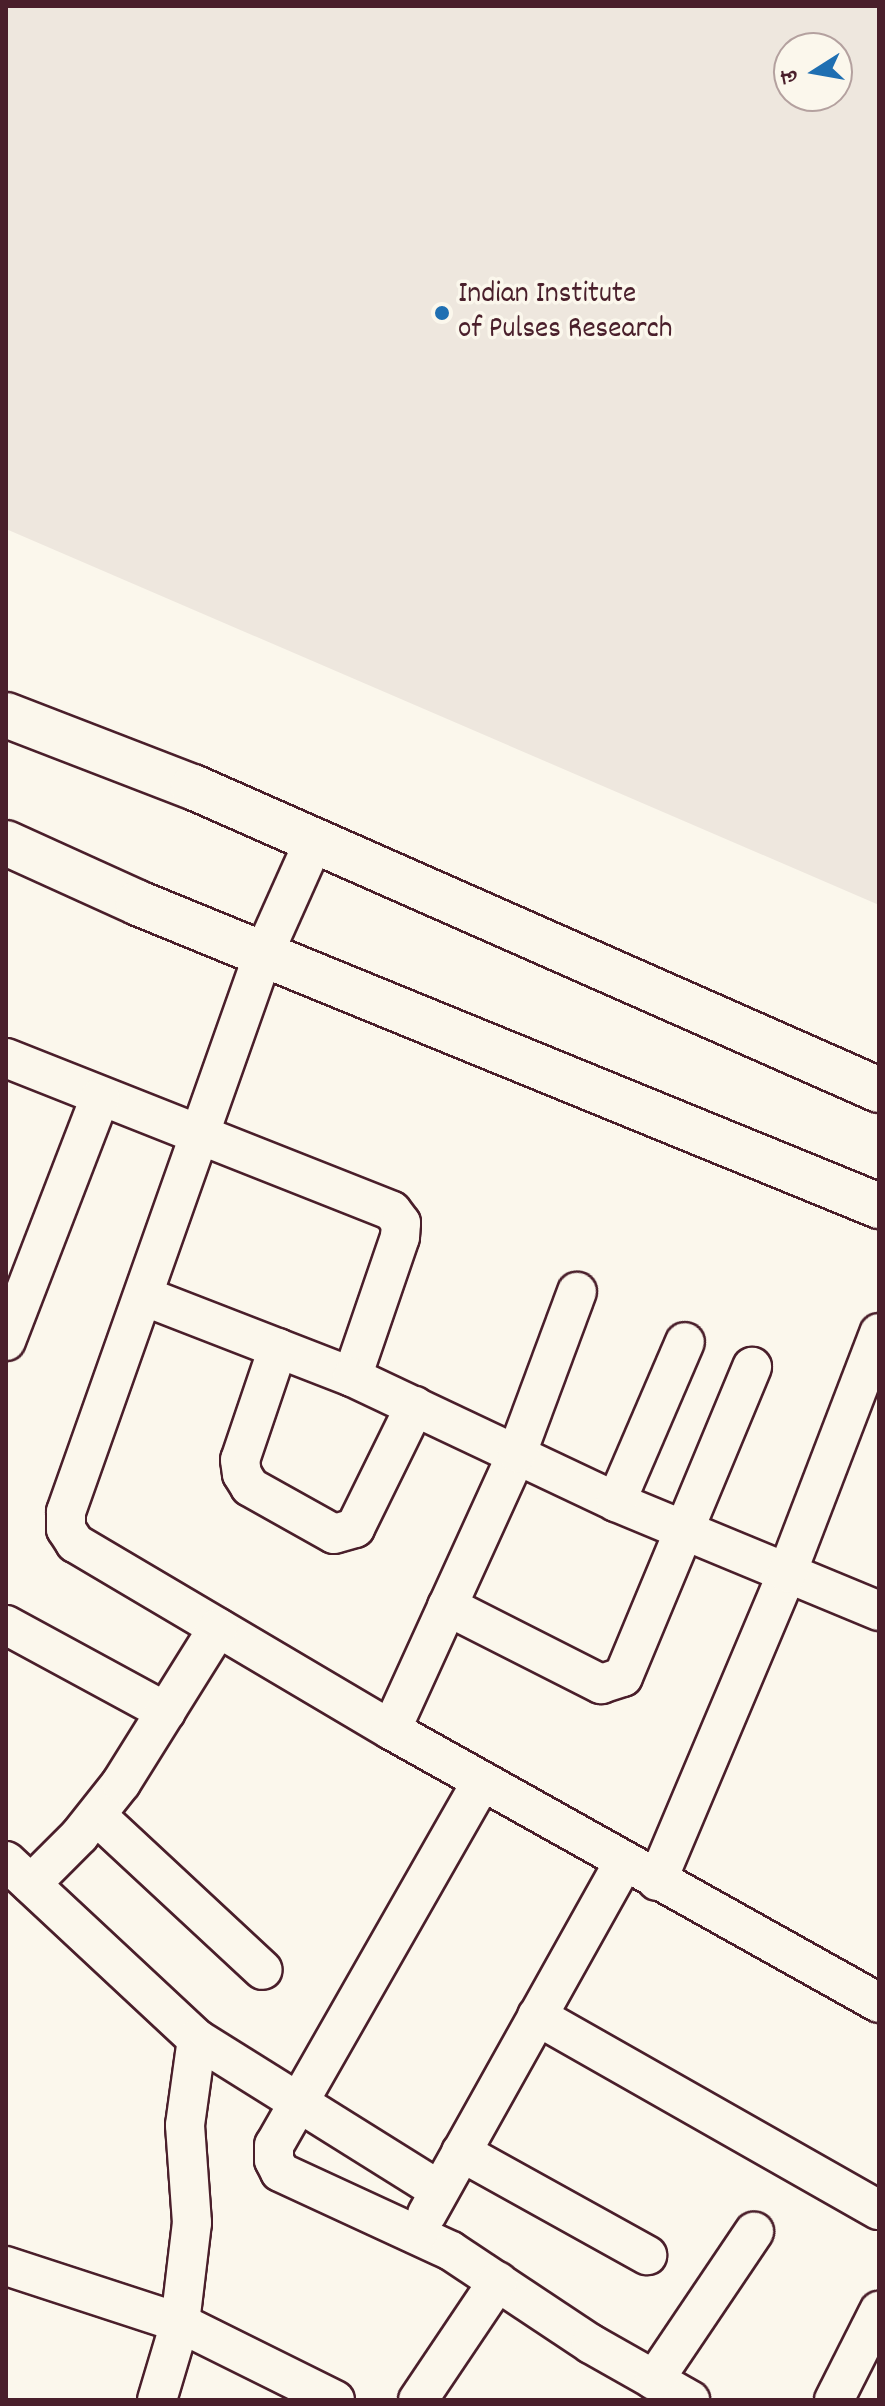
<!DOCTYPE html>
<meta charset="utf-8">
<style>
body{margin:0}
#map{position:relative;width:885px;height:2406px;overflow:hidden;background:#fbf7ec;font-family:Dekko,"Playpen Sans Deva",sans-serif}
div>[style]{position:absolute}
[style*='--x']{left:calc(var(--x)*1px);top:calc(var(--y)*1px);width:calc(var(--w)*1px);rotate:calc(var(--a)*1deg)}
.built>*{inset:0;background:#eee7de}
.roads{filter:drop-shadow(2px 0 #4a1f2b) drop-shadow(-2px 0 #4a1f2b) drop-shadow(0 2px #4a1f2b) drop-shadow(0 -2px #4a1f2b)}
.minor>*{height:38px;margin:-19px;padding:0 19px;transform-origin:19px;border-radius:19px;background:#fbf7ec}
.tertiary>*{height:44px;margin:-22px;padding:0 22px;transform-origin:22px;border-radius:22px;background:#fbf7ec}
.dots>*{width:22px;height:22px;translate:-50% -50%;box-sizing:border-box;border:4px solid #fbf7ec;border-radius:50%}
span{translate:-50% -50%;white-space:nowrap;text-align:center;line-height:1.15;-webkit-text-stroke:7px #fbf7ec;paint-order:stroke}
.poi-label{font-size:30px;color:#4a1f2b}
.left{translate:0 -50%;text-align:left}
.frame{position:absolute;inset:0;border:8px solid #4a1f2b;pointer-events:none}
.north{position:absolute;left:773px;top:32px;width:80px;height:80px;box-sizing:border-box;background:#fbf7ec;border:2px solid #b4a19f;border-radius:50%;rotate:259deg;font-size:22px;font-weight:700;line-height:32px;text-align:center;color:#4a1f2b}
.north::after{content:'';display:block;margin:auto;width:28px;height:36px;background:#1f6fb2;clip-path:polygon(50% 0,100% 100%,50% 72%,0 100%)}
</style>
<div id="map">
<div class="built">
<div style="clip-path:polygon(evenodd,6px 6px,879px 6px,879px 905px,6px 529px,6px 6px,789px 48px,837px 48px,837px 96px,789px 96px,789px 48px)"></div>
</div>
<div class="roads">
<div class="minor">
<div style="--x:314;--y:841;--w:125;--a:114.1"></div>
<div style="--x:263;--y:955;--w:591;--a:109.48"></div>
<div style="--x:66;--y:1512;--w:17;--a:90"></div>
<div style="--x:66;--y:1529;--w:17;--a:57"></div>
<div style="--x:75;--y:1543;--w:367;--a:30.6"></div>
<div style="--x:391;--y:1730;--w:559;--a:29.22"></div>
<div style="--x:6;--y:1058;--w:415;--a:21.6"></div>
<div style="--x:392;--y:1211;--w:15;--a:53"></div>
<div style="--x:401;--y:1223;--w:14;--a:94"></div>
<div style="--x:400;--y:1237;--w:148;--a:108.9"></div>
<div style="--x:146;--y:1297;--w:221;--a:21.2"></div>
<div style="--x:352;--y:1377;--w:292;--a:25.3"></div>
<div style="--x:616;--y:1502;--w:285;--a:22.5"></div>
<div style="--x:6;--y:1341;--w:261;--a:-68.9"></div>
<div style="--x:278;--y:1348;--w:118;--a:108.7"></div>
<div style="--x:240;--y:1460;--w:14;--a:82"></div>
<div style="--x:242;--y:1474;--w:15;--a:58"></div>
<div style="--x:250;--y:1487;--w:96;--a:29.2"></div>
<div style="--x:334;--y:1534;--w:22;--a:-16"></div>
<div style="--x:355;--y:1528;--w:136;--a:-63.8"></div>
<div style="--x:616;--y:1502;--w:174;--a:-66.7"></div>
<div style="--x:447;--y:1606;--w:173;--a:26.9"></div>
<div style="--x:601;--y:1684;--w:23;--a:-18"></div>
<div style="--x:623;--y:1677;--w:336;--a:-67.4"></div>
<div style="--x:6;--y:1625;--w:182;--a:28.5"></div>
<div style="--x:391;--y:1730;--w:304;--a:-65.5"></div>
<div style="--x:517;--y:1453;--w:172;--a:-69.6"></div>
<div style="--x:482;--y:1781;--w:419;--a:119.7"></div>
<div style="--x:274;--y:2145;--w:15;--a:90"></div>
<div style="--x:274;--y:2160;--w:13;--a:63"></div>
<div style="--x:280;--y:2172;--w:188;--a:24.8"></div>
<div style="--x:451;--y:2251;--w:168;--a:33.6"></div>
<div style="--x:591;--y:2344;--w:114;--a:29.5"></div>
<div style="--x:97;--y:1816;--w:226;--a:42.9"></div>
<div style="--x:6;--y:1861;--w:261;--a:43"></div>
<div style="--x:197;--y:2039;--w:285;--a:32"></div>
<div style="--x:657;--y:1881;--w:334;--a:-67.1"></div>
<div style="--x:787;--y:1573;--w:257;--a:-69"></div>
<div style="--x:31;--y:1884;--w:68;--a:-45"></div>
<div style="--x:79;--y:1836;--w:68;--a:-51.6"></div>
<div style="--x:121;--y:1783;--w:183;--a:-58"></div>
<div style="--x:537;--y:2016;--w:393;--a:29.6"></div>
<div style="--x:461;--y:2152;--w:213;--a:29"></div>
<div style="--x:427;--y:2214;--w:403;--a:-60.8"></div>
<div style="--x:6;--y:2266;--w:183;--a:18.1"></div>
<div style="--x:180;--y:2323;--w:173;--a:26.4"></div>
<div style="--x:654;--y:2380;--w:179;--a:-56"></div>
<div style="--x:157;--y:2400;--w:80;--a:-73.4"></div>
<div style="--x:180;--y:2323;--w:101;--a:-83.2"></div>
<div style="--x:192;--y:2223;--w:98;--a:-94.1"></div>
<div style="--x:185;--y:2125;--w:87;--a:-82.1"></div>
<div style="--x:418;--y:2400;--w:143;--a:-56.1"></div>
<div style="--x:834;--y:2400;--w:100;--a:-63.2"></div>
</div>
<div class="tertiary">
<div style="--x:6;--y:715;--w:200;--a:21.1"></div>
<div style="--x:193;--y:787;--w:750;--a:23.83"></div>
<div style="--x:6;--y:843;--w:145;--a:24.4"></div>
<div style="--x:138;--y:903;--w:801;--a:22.24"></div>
</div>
</div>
<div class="dots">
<div style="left:442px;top:313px;background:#1f6fb2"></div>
</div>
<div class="poi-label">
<span class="left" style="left:458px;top:313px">Indian Institute<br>of Pulses Research</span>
</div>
<div class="frame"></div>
<div class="north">उ</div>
</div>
